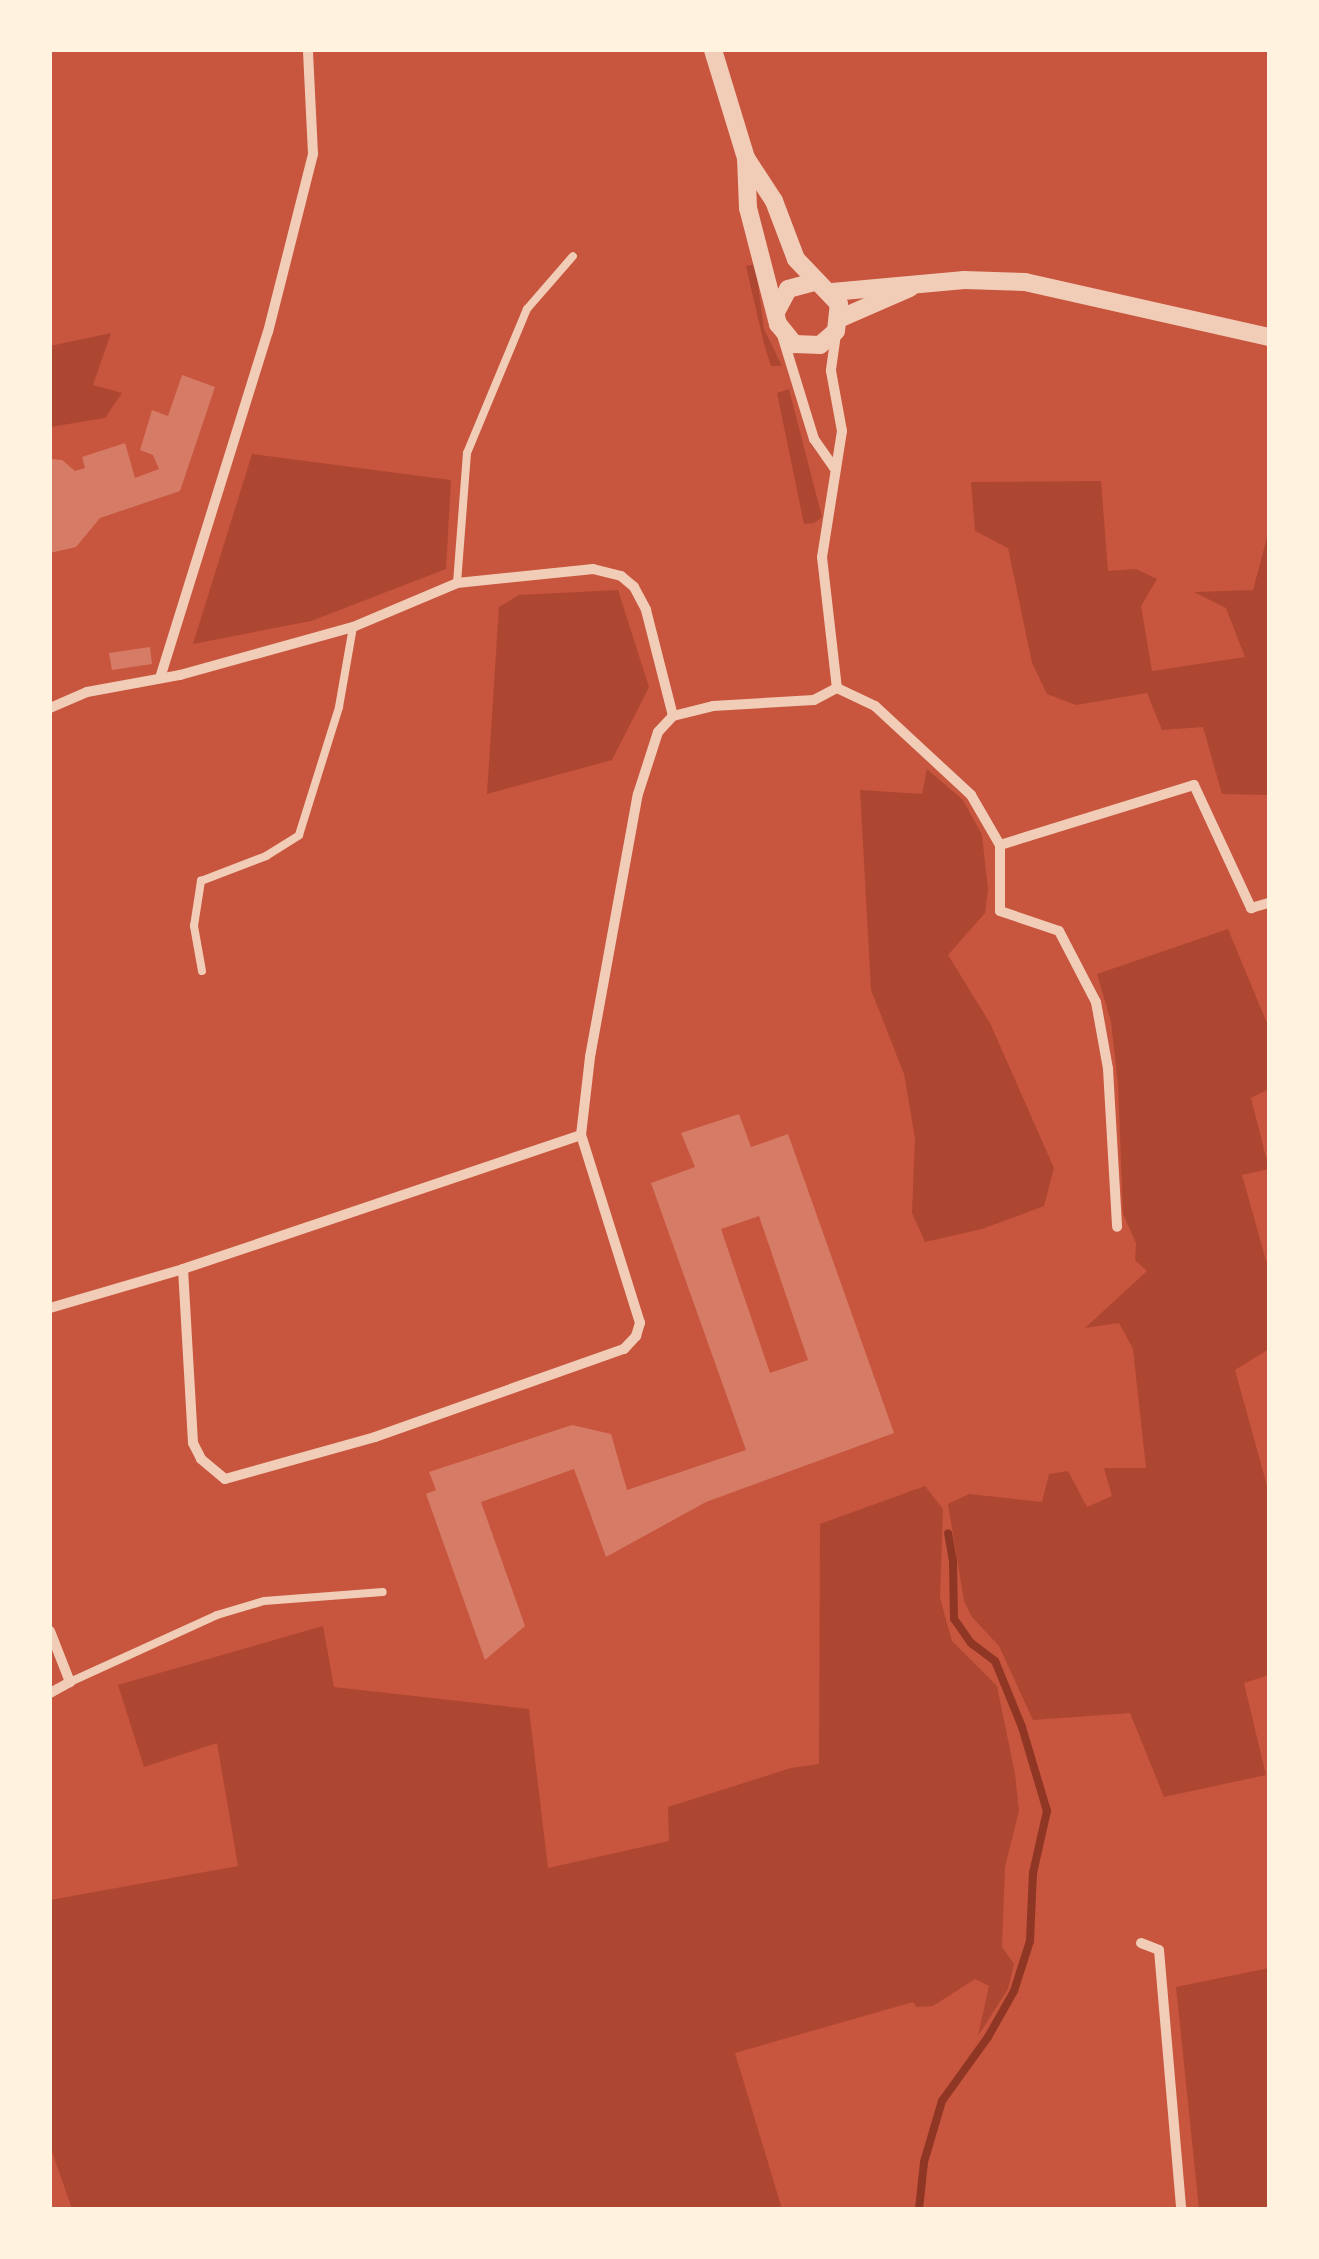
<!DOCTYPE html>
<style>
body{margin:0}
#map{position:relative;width:1319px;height:2259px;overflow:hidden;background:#c8553d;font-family:Arial,sans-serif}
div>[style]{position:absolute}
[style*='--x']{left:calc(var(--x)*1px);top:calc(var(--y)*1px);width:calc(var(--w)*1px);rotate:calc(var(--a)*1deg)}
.green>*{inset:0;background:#ae4732}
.stream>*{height:8px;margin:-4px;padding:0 4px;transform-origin:4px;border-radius:4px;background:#8f3625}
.building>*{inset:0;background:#d67c66}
.service>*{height:8px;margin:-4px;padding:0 4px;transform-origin:4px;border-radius:4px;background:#f1ccb7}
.minor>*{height:10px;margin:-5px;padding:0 5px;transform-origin:5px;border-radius:5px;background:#f1ccb7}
.tertiary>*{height:18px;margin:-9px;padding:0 9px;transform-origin:9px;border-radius:9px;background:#f1ccb7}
span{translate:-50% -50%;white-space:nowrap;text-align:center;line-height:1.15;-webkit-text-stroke:9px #fff3e0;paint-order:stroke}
.frame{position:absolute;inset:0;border:52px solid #fff3e0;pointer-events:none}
</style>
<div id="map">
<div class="green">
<div style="clip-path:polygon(755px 264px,764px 329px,782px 366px,771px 366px,764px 344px,746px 266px)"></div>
<div style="clip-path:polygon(111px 333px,93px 385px,122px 393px,105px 418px,50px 427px,50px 346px)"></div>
<div style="clip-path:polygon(789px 389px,822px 517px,814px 523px,804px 524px,777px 393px)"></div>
<div style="clip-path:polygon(252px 454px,451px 480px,446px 569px,311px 621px,193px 644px)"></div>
<div style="clip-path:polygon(1101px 481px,1108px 571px,1136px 569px,1157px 579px,1141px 606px,1152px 671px,1245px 657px,1226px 608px,1194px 592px,1253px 590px,1269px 530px,1269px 795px,1222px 794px,1203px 727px,1162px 730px,1147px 693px,1076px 705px,1047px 694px,1032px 663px,1008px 548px,975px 531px,971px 482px)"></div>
<div style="clip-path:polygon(618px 590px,649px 687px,612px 760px,487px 794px,499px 607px,519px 595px)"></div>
<div style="clip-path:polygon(927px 769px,963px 800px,982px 835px,988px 890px,985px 913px,948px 955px,990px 1023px,1054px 1168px,1044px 1206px,982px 1229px,925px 1242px,912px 1213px,915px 1138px,904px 1074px,871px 990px,860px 790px,922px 794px)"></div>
<div style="clip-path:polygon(1228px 929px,1269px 1028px,1269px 1089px,1251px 1098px,1269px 1169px,1242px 1175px,1269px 1271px,1269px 1349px,1235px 1370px,1269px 1493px,1269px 1675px,1244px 1683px,1266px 1775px,1164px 1797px,1130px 1713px,1033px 1720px,999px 1646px,972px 1617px,964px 1601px,948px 1504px,969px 1494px,1042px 1502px,1049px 1474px,1068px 1471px,1087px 1507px,1112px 1496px,1104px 1468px,1146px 1468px,1133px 1349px,1119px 1323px,1085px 1328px,1147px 1271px,1135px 1260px,1136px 1243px,1123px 1214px,1118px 1084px,1111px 1022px,1097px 974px)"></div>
<div style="clip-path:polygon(925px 1486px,943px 1509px,940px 1598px,952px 1641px,997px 1686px,1015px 1774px,1019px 1811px,1005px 1867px,1002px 1947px,1014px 1964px,1008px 1989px,978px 2036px,989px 1986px,975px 1979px,933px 2006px,916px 2007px,913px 2002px,735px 2053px,782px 2209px,72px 2209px,50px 2146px,50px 1900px,238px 1866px,217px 1743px,144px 1767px,118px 1685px,323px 1626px,334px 1687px,529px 1709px,548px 1868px,669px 1841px,668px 1807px,791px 1768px,819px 1764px,820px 1524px)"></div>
<div style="clip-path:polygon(1269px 1968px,1269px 2209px,1199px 2209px,1176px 1987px)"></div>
</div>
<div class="stream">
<div style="--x:919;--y:2209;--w:47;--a:-83.9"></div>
<div style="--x:924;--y:2162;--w:64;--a:-73.6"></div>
<div style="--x:942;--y:2101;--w:79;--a:-54.3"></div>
<div style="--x:988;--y:2037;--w:53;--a:-60.5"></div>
<div style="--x:1014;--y:1991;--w:52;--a:-72.3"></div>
<div style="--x:1030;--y:1941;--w:68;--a:-87.5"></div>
<div style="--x:1033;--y:1873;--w:64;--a:-77.3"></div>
<div style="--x:1047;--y:1811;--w:88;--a:-106.6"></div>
<div style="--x:1022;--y:1727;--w:71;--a:-112.2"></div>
<div style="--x:995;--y:1661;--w:30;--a:-143"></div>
<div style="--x:971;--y:1643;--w:29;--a:-125"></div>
<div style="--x:954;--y:1619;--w:58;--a:-91"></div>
<div style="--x:953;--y:1561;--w:28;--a:-100"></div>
</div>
<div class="building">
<div style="clip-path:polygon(182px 375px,215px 387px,180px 491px,100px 518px,76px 547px,50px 553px,50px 459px,62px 460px,75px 471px,85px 468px,82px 457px,125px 443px,135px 478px,159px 469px,153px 455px,140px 450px,152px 410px,168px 416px)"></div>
<div style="clip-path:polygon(150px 647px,152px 664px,112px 670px,109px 653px)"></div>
<div style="clip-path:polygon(evenodd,739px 1114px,751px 1147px,788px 1134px,894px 1433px,706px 1502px,606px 1557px,574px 1469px,481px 1502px,525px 1626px,485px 1660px,426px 1494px,436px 1490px,429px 1472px,572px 1425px,611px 1434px,627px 1490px,746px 1450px,651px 1183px,695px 1167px,681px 1133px,739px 1114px,759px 1216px,808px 1360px,770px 1373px,721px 1229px,759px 1216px)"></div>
</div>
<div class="service">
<div style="--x:457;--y:583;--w:130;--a:-85.6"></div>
<div style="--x:467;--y:453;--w:156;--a:-67.4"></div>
<div style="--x:527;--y:309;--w:70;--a:-49"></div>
<div style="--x:202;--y:971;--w:46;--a:-100.1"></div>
<div style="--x:194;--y:926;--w:46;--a:-81.2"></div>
<div style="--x:201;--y:881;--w:70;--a:-21"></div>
<div style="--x:266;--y:856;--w:39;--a:-32"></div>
<div style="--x:299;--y:835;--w:134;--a:-72.6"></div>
<div style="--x:339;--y:707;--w:81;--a:-80.1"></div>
<div style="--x:70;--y:1682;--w:162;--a:-24.5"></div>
<div style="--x:217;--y:1615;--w:49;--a:-16.6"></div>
<div style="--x:264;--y:1601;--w:119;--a:-4.3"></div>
</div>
<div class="minor">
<div style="--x:836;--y:334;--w:37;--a:98"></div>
<div style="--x:831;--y:371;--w:61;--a:79.6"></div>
<div style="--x:842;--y:431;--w:128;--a:99"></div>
<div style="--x:822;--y:557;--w:132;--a:83.5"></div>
<div style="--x:782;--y:335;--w:109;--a:72.9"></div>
<div style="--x:814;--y:439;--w:35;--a:55"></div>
<div style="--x:160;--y:678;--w:362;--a:-72.7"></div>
<div style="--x:268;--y:332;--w:184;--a:-75.8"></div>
<div style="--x:313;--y:154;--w:104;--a:-92.8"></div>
<div style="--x:837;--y:688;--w:42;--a:25.3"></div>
<div style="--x:875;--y:706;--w:131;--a:42.8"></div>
<div style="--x:971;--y:795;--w:58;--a:59.9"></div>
<div style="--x:1000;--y:845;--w:66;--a:90"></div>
<div style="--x:1000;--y:911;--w:62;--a:18.7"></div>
<div style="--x:1059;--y:931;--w:80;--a:62.5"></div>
<div style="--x:1096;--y:1002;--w:68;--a:79.8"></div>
<div style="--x:1108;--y:1069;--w:158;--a:86.7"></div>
<div style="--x:50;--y:708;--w:40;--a:-23.4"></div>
<div style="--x:87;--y:692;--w:95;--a:-10.4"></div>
<div style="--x:180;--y:675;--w:180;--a:-15.5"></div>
<div style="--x:353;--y:627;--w:113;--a:-22.9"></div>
<div style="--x:457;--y:583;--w:137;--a:-5.9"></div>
<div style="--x:593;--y:569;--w:29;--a:14"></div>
<div style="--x:621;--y:576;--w:17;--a:40"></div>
<div style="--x:634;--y:587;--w:26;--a:62"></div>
<div style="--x:646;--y:610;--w:109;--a:75.7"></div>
<div style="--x:673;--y:716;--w:41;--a:-14"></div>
<div style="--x:713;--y:706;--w:101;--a:-3.4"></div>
<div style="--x:814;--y:700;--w:26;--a:-28"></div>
<div style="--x:1000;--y:845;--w:203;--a:-17.2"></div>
<div style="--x:1194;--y:785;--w:136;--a:65.1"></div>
<div style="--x:1251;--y:908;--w:19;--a:-16"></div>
<div style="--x:183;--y:1269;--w:174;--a:86.7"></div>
<div style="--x:193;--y:1443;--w:18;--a:63"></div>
<div style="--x:201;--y:1459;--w:31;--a:40"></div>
<div style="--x:225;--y:1479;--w:156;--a:-15.6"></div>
<div style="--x:375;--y:1437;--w:264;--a:-19.5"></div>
<div style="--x:624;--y:1349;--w:18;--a:-47"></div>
<div style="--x:636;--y:1336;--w:14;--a:-73"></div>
<div style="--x:640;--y:1323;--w:197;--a:-107.4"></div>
<div style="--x:581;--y:1135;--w:79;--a:-83.4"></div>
<div style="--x:590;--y:1057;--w:267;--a:-79.7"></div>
<div style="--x:638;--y:794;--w:65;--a:-72.1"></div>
<div style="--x:658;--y:732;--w:22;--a:-47"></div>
<div style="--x:50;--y:1308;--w:139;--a:-16.3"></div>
<div style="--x:183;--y:1269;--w:420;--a:-18.6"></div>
<div style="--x:50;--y:1631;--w:55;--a:68.6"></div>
<div style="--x:70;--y:1682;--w:23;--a:151"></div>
<div style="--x:1141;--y:1943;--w:19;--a:21"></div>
<div style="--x:1159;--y:1950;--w:260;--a:85.1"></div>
</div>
<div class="tertiary">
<div style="--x:713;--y:50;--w:113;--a:73"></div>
<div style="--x:746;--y:158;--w:50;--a:87.7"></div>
<div style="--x:748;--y:208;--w:120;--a:75.5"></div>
<div style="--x:778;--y:324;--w:26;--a:51"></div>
<div style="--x:794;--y:344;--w:26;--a:2"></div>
<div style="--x:820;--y:345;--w:21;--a:-41"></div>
<div style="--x:836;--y:331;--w:27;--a:-84"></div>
<div style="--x:839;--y:304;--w:62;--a:-133.7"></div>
<div style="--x:796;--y:259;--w:62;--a:-110.8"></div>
<div style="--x:774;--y:201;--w:51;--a:-123.1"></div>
<div style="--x:832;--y:292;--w:133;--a:-5.2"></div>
<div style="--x:964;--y:280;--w:61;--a:1.9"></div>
<div style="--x:1025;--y:282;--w:250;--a:12.7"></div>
<div style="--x:776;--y:312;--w:26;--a:-62"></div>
<div style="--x:788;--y:289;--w:27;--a:-15"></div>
<div style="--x:841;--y:318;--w:75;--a:-23.5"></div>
</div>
<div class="frame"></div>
</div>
